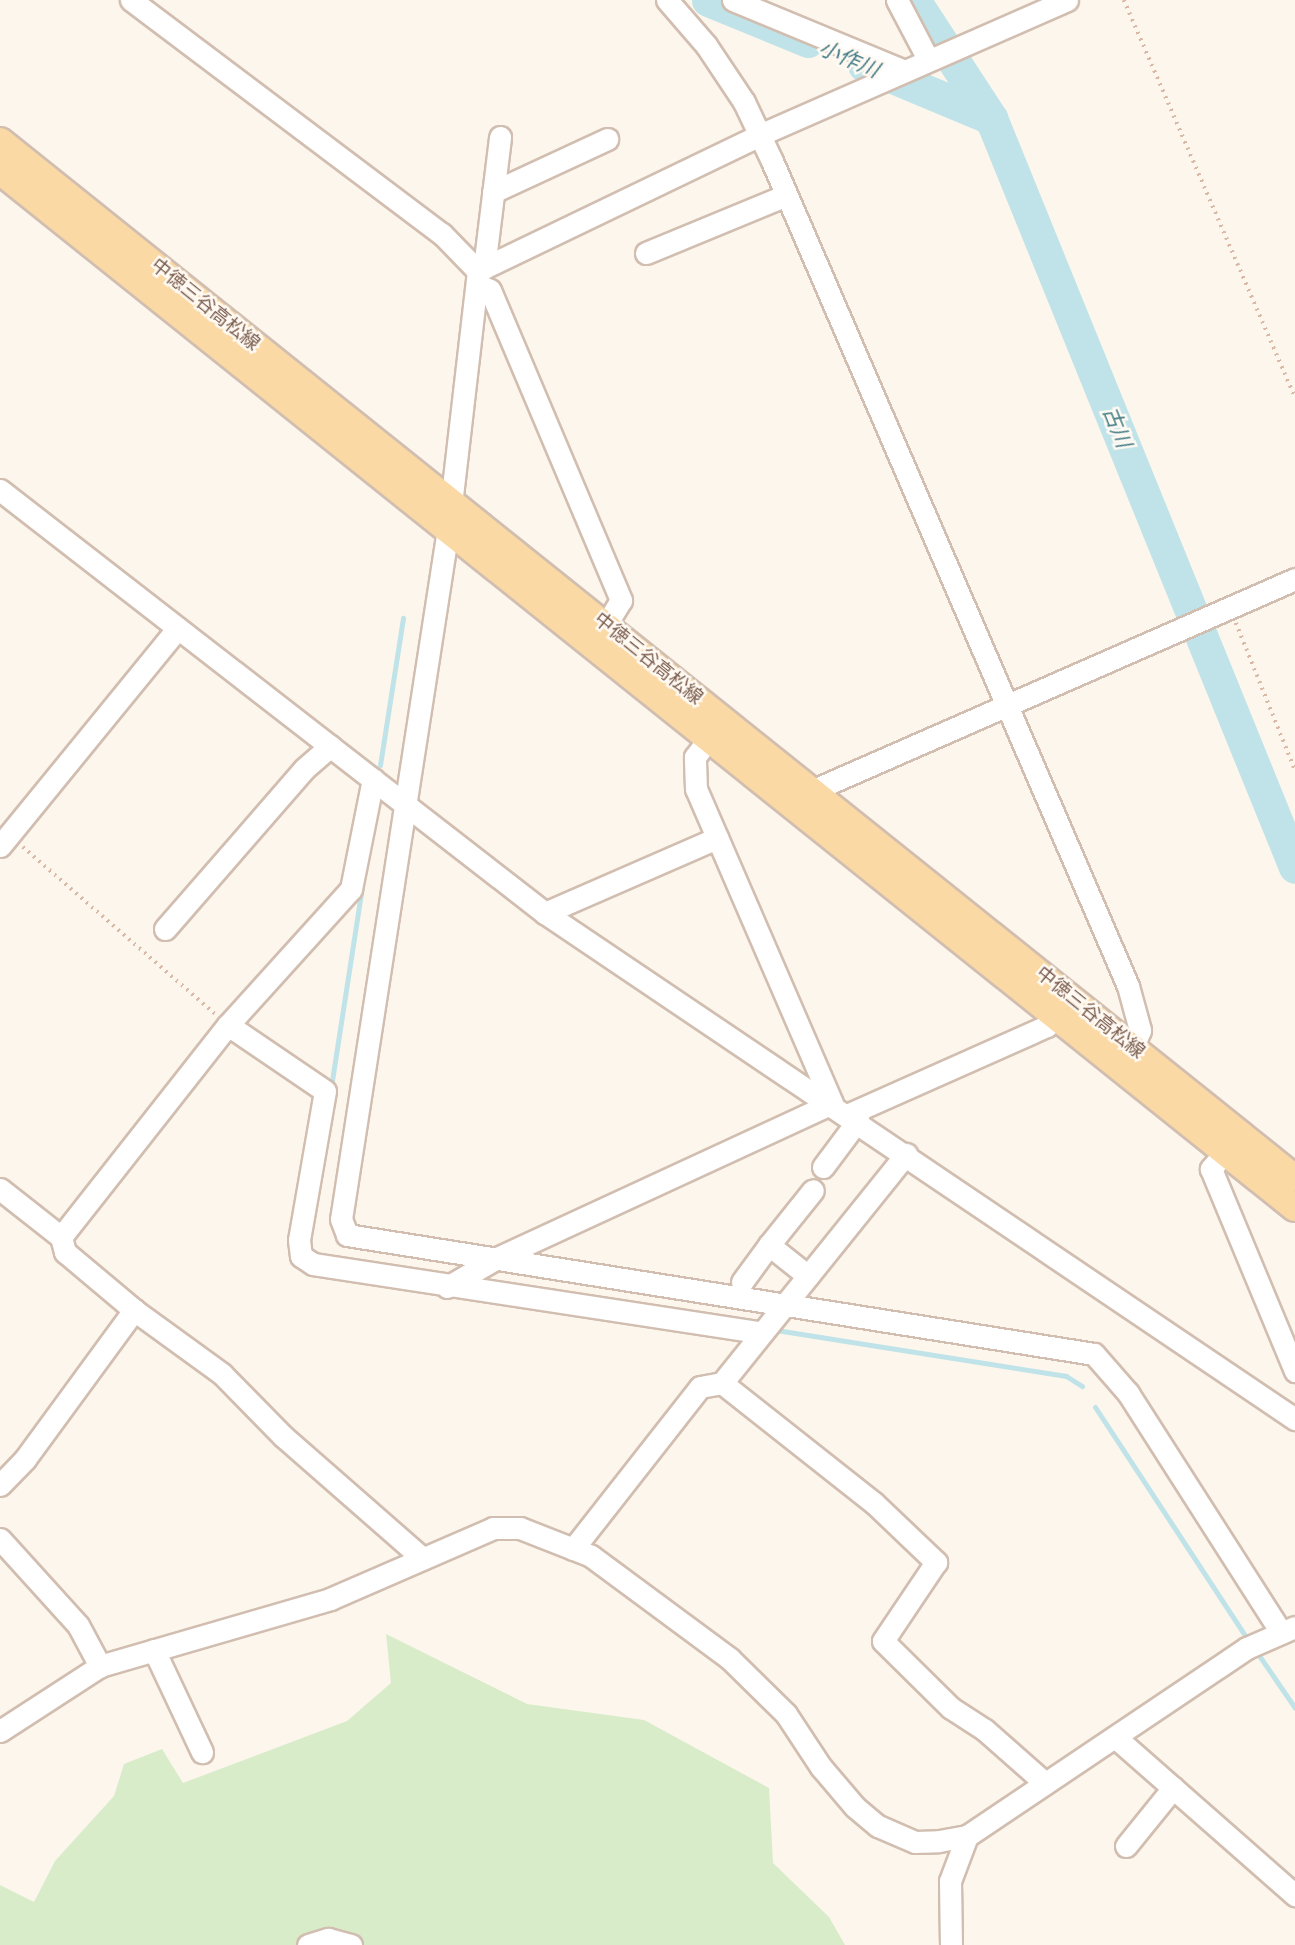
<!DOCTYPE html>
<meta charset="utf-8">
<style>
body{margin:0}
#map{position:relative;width:1295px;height:1945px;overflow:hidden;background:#fdf6ec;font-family:Karla,"Noto Sans JP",sans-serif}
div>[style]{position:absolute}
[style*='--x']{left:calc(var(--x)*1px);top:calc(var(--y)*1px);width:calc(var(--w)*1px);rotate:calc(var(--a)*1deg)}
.green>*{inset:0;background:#d8ecc9}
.stream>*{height:5px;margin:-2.5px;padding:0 2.5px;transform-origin:2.5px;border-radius:2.5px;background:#bfe3e8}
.river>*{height:33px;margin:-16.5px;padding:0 16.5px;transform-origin:16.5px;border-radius:16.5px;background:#bfe3e8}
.path>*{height:3.5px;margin-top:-1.75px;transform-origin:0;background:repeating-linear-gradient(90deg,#d9b8a5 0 2px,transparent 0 7px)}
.roads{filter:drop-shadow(2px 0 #d1beb0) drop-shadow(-2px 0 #d1beb0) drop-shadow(0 2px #d1beb0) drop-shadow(0 -2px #d1beb0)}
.minor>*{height:21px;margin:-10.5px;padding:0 10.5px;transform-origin:10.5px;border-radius:10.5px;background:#fff}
.major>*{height:26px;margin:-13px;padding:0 13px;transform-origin:13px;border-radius:13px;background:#fbd9a5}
span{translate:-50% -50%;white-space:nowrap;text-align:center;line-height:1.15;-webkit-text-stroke:5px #fffaf3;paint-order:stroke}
.street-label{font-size:19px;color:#7a5c4d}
.water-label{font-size:21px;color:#437c86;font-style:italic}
</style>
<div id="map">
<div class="green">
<div style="clip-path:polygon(386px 1634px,527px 1704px,644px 1720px,769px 1788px,773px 1863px,829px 1917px,845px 1945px,0 1945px,0 1885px,34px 1902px,55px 1861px,114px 1796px,124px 1764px,162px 1749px,183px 1783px,347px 1721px,391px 1683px)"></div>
</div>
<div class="stream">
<div style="--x:380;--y:765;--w:149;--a:-81.1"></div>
<div style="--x:331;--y:1087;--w:203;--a:-81.2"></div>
<div style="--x:776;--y:1330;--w:294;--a:9"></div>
<div style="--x:1066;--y:1376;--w:19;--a:32"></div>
<div style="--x:1095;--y:1407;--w:277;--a:56.7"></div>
<div style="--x:1256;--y:1651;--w:69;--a:55.6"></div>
</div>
<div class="river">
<div style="--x:708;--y:0;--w:108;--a:22.3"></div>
<div style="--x:914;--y:0;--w:141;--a:56.9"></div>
<div style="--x:991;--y:118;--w:808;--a:67.91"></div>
<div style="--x:864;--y:65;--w:138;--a:22.7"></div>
</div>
<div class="path">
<div style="--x:1124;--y:0;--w:433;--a:66.7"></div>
<div style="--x:1236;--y:623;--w:158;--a:68.1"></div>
<div style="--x:23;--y:847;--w:254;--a:41"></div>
</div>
<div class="roads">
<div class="minor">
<div style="--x:131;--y:0;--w:389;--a:37"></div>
<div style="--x:442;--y:234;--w:52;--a:45.8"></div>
<div style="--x:667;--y:0;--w:60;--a:49.1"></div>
<div style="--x:706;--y:45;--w:69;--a:56.3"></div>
<div style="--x:744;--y:102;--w:65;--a:64.6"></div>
<div style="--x:772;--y:161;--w:899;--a:66.66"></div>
<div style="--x:1128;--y:986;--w:46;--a:74.7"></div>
<div style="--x:1140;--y:1030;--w:32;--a:112"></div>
<div style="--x:733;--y:0;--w:185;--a:22.5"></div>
<div style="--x:897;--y:0;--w:67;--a:62.3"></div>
<div style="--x:1067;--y:0;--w:335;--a:156.3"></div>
<div style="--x:760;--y:135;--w:313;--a:154.3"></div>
<div style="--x:478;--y:271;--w:260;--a:96.6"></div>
<div style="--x:448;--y:529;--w:698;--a:98.81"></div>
<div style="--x:341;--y:1219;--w:17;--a:69"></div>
<div style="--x:347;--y:1235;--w:756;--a:9.05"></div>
<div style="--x:1094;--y:1354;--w:52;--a:48.9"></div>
<div style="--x:1128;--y:1393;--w:284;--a:57.4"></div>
<div style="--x:493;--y:192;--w:126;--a:-24.9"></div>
<div style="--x:646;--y:253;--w:152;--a:-22.4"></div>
<div style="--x:484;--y:268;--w:132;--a:-83"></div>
<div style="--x:477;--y:284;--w:14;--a:25"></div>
<div style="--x:490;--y:290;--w:337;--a:67.1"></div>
<div style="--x:621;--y:600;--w:44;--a:121.2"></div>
<div style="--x:0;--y:490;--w:690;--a:37.82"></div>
<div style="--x:545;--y:913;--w:905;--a:34.01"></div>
<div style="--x:800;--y:796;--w:540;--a:-23.67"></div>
<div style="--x:0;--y:846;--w:281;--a:-50.8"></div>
<div style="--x:545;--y:913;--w:188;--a:-23.6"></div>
<div style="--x:165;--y:929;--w:212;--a:-49"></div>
<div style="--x:304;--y:769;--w:35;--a:-41"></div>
<div style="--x:228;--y:1025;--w:117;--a:34.2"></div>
<div style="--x:325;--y:1091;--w:151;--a:99.9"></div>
<div style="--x:299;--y:1240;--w:16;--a:83"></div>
<div style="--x:301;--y:1256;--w:14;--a:34"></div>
<div style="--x:313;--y:1264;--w:454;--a:8.7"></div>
<div style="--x:849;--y:1114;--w:217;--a:-24"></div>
<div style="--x:1047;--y:1026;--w:14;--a:-51"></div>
<div style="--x:1235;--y:1141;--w:37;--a:131"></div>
<div style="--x:1211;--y:1169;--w:219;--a:67.4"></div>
<div style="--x:823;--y:1167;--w:59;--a:-53.3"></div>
<div style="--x:0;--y:1189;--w:78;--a:38.2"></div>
<div style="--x:61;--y:1237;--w:16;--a:75"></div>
<div style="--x:65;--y:1252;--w:90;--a:40"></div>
<div style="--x:134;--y:1310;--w:109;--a:36"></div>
<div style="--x:222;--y:1374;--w:88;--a:45.5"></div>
<div style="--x:284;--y:1437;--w:184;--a:41.2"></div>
<div style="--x:61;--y:1237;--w:270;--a:-51.8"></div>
<div style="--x:228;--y:1025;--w:183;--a:-47.9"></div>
<div style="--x:351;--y:889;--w:112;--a:-78.7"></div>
<div style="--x:808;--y:1276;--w:50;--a:-141.5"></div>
<div style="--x:769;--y:1245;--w:70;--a:-51.3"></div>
<div style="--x:742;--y:1282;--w:46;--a:-53.9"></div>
<div style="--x:447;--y:1287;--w:58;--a:-30.1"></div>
<div style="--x:497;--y:1258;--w:369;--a:-24.8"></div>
<div style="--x:832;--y:1103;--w:342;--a:-113.4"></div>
<div style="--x:696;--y:789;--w:32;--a:-92"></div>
<div style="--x:695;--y:757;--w:38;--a:-53"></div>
<div style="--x:722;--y:1383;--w:194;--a:38.3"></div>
<div style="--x:874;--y:1503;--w:86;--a:43.6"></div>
<div style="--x:936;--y:1562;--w:95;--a:123.9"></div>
<div style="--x:883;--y:1641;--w:95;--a:44.6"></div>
<div style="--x:951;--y:1708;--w:40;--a:32.9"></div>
<div style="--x:985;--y:1730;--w:80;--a:41.5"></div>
<div style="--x:0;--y:1485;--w:36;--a:-46"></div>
<div style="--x:25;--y:1459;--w:185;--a:-53.8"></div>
<div style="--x:0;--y:1539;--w:116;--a:47.8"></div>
<div style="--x:78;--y:1625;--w:47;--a:61.8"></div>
<div style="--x:573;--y:1549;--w:206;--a:-51.9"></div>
<div style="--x:700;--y:1387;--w:22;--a:-10"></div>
<div style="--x:722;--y:1383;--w:294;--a:-51.2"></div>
<div style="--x:154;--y:1650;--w:113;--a:64.8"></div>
<div style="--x:0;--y:1731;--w:119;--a:-33"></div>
<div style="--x:100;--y:1666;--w:240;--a:-16.2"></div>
<div style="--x:330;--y:1599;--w:178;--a:-23.5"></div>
<div style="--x:493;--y:1528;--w:27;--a:0"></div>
<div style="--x:520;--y:1528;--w:76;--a:21.5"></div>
<div style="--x:591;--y:1556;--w:172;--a:36.5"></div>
<div style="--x:729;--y:1658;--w:80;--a:44.5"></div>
<div style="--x:786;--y:1714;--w:64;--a:56.6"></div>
<div style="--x:821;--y:1767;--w:52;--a:49.6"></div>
<div style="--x:855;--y:1807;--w:30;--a:40"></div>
<div style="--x:878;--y:1826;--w:40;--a:23.4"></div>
<div style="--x:915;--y:1842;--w:24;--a:-2"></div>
<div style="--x:939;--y:1841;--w:28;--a:-10"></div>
<div style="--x:967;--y:1836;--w:337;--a:-33.9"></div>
<div style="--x:1247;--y:1648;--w:52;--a:-23.6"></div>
<div style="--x:1115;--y:1737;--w:240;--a:41.3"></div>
<div style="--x:1126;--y:1846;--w:75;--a:-51"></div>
<div style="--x:308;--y:1945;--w:21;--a:-17"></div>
<div style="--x:328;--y:1939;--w:24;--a:15"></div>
<div style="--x:951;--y:1945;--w:64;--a:-90.9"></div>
<div style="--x:950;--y:1881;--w:48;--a:-69.3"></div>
</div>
<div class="major">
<div style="--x:0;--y:141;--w:1659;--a:38.69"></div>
<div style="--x:0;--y:171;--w:1659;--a:38.69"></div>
</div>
</div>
<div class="street-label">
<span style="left:205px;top:305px;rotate:39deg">中徳三谷高松線</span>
<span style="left:648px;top:659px;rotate:39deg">中徳三谷高松線</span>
<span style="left:1090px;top:1013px;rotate:39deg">中徳三谷高松線</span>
</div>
<div class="water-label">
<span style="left:849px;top:59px;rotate:23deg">小作川</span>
<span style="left:1117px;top:427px;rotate:68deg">古川</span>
</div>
</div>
